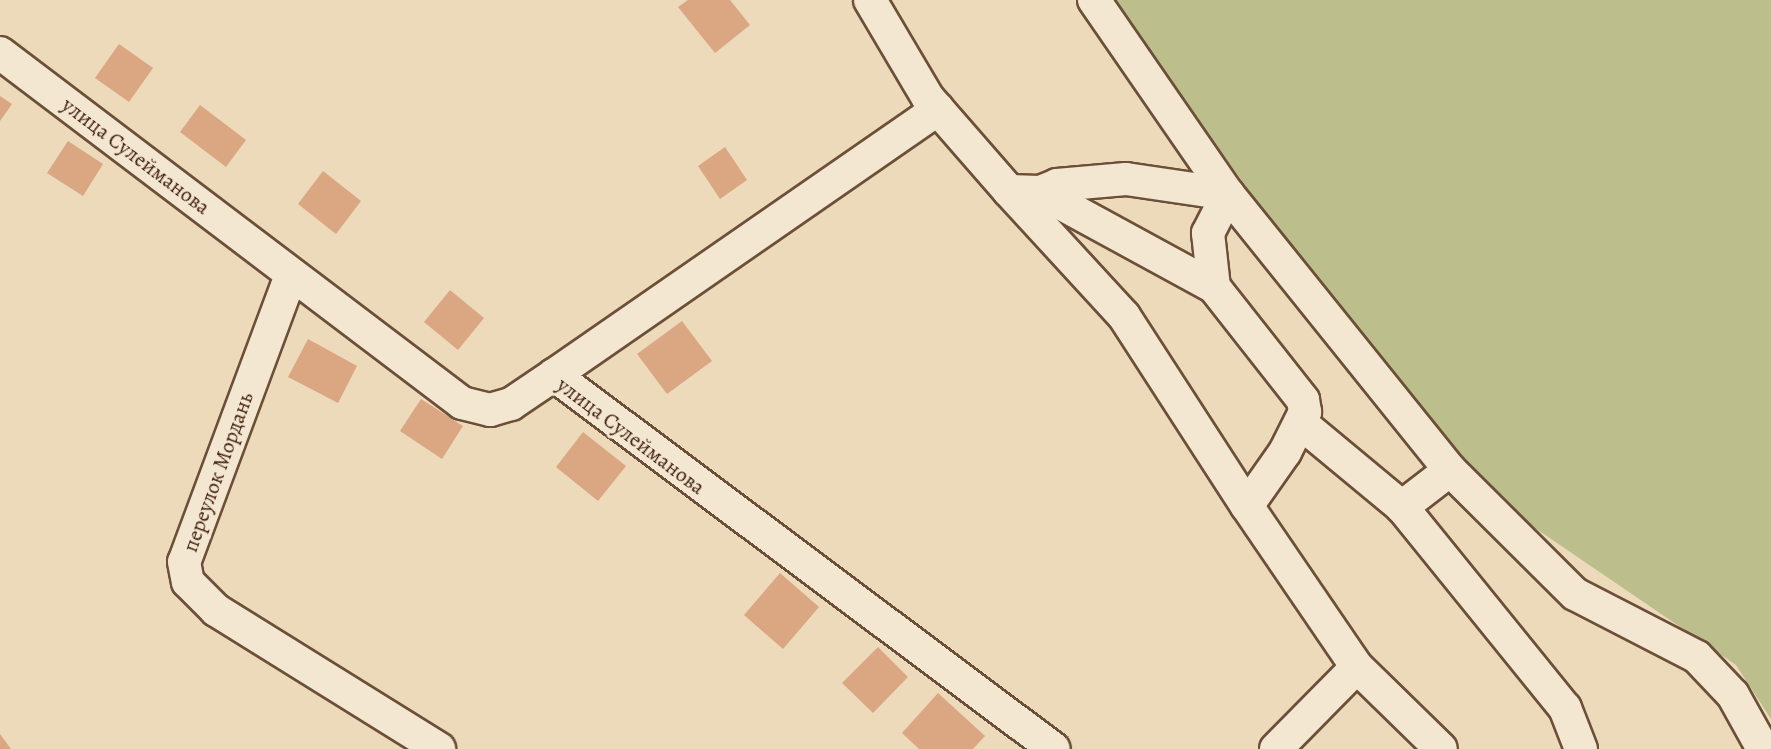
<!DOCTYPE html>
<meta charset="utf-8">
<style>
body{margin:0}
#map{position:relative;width:1771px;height:749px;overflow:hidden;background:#ecdaba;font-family:Alegreya,serif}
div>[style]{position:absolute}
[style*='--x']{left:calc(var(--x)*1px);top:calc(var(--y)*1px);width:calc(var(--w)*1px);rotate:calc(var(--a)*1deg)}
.green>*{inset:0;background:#bcbe8c}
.building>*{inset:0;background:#dba682}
.roads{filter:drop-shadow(2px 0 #6c4f38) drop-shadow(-2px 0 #6c4f38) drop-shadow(0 2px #6c4f38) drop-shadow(0 -2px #6c4f38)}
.minor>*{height:32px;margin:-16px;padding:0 16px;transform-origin:16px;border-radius:16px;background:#f3e7d2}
span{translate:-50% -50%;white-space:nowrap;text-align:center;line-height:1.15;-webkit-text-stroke:6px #f3e7d2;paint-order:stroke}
.street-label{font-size:21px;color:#42210c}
</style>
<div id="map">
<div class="green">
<div style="clip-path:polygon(1112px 0,1771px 0,1771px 719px,1736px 665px,1450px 470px)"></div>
</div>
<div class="building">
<div style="clip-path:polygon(688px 0,730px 0,750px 25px,715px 53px,678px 7px)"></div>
<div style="clip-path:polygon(119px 44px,153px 68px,129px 102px,95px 78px)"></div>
<div style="clip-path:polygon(0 96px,12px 104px,0 121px)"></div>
<div style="clip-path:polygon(200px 105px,246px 140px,226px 167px,180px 132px)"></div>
<div style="clip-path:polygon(68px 141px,103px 164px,83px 196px,47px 173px)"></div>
<div style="clip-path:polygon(725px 147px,747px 180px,720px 199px,698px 166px)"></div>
<div style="clip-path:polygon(323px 171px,361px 201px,336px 234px,298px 204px)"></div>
<div style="clip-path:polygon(450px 290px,484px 318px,458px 350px,424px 322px)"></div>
<div style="clip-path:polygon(682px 321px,712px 361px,667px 394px,637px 354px)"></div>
<div style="clip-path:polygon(308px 339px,357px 366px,338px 403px,288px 377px)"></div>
<div style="clip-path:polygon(421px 399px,463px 426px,442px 459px,400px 431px)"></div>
<div style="clip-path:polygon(583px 432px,626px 466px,598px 501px,556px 467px)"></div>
<div style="clip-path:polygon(780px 573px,819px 607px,783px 649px,744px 615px)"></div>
<div style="clip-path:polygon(878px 647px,908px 677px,873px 713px,842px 683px)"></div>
<div style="clip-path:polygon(938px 693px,985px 736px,973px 749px,919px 749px,902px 733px)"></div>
<div style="clip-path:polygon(0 734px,11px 749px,0 749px)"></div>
</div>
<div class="roads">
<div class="minor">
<div style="--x:870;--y:0;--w:114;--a:59.4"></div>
<div style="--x:928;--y:98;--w:123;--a:48.9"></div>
<div style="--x:1009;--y:191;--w:31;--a:2"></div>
<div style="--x:1040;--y:192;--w:18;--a:-22"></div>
<div style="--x:1057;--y:185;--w:69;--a:-5"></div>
<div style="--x:1126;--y:179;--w:103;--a:8.4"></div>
<div style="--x:1228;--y:194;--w:44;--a:117.1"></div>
<div style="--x:1208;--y:233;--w:54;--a:83.7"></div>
<div style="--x:1214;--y:287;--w:198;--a:-151.4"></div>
<div style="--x:1094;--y:0;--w:236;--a:55.4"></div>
<div style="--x:1228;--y:194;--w:354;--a:51.2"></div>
<div style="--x:1450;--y:470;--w:61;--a:142.4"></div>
<div style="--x:1402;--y:507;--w:131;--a:-140.3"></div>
<div style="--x:0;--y:53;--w:580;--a:37.15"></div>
<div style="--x:462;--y:403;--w:29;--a:14"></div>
<div style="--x:490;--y:410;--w:22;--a:-16"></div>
<div style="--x:511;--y:404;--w:52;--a:-34"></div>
<div style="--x:554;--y:375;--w:624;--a:36.8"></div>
<div style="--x:1009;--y:191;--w:170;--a:47.4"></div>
<div style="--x:1124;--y:316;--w:226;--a:57.1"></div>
<div style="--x:1247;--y:506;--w:66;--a:-54.9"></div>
<div style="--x:1285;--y:452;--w:45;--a:-63.4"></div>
<div style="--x:1305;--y:412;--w:12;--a:-99"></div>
<div style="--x:1303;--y:400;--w:144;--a:-128.2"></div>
<div style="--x:291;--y:275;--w:306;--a:110.4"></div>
<div style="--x:184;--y:562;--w:20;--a:79"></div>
<div style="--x:188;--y:582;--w:40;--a:45"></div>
<div style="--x:216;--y:610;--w:263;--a:31.9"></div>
<div style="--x:554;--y:375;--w:467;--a:-34.7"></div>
<div style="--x:1450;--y:470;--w:176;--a:44.8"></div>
<div style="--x:1575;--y:594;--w:137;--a:27.3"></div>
<div style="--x:1697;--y:657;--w:52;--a:46.5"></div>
<div style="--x:1733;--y:695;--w:62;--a:60.9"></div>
<div style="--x:1247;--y:506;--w:195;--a:55.7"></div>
<div style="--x:1357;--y:667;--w:117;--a:44.3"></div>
<div style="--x:1402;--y:507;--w:259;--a:51"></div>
<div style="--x:1565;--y:708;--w:44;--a:68.7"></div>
<div style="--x:1276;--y:749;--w:115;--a:-45.4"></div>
</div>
</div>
<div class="street-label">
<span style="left:136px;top:156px;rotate:37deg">улица Сулейманова</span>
<span style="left:631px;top:436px;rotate:37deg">улица Сулейманова</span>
<span style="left:218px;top:472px;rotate:-70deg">переулок Мордань</span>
</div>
</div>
